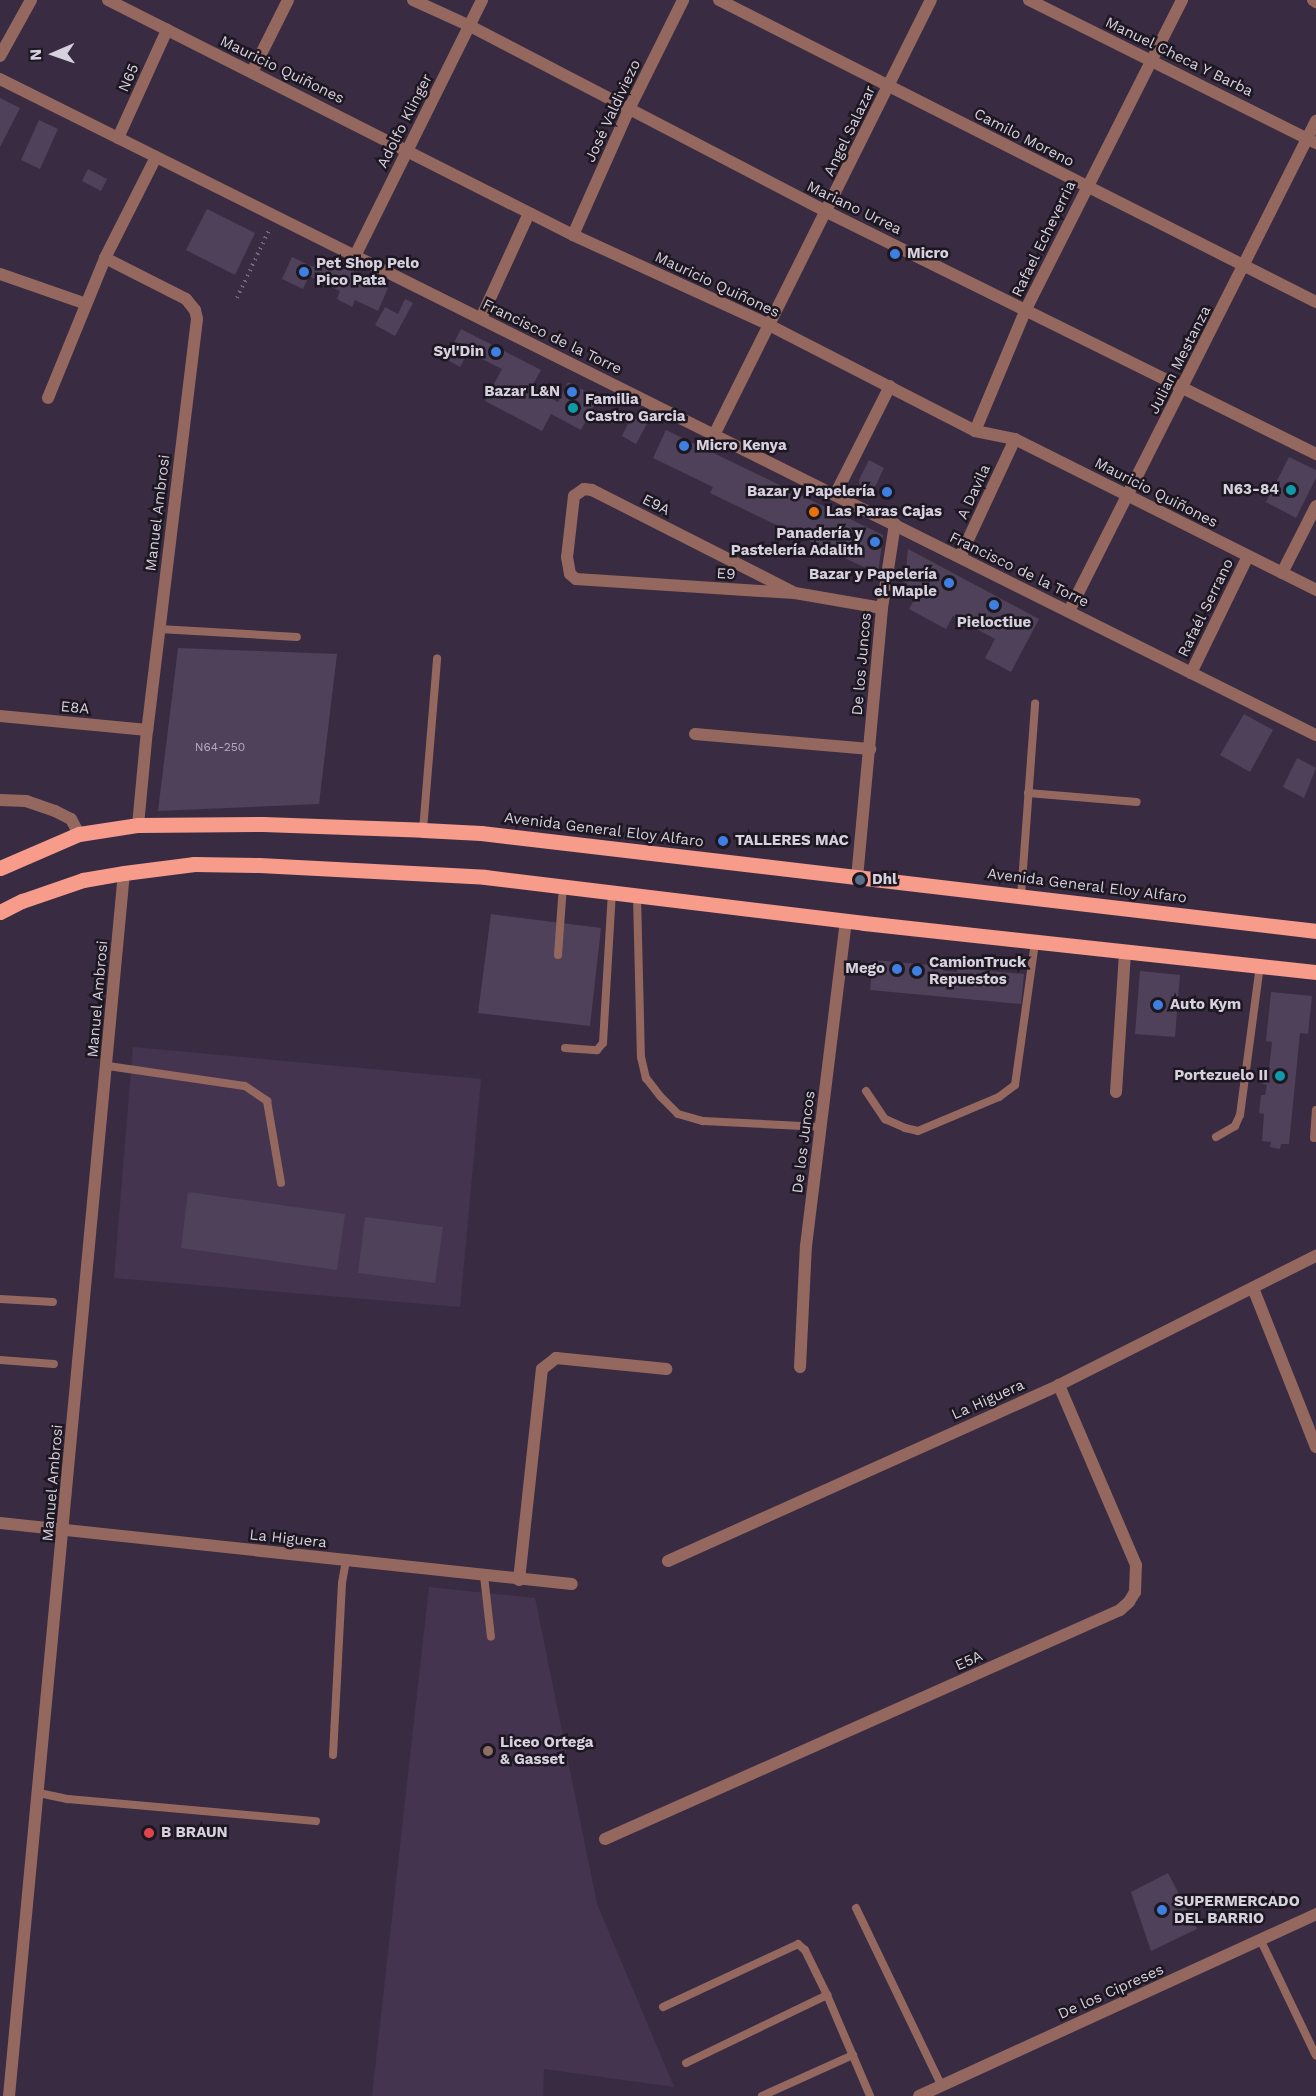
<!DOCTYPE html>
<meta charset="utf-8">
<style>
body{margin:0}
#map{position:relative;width:1316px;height:2096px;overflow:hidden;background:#392c42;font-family:"Work Sans",sans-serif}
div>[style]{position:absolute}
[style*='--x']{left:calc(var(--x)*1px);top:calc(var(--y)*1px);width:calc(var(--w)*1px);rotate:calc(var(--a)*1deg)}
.built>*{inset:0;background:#443450}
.building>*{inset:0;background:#4e4159}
.path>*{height:4px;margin-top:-2px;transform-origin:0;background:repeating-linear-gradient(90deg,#756a7d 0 1.5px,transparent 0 6px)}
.service>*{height:8px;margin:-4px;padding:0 4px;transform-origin:4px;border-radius:4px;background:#95685f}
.minor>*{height:12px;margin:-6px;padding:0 6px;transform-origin:6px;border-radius:6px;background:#95685f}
.tertiary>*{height:12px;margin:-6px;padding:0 6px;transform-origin:6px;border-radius:6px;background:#95685f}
.primary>*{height:15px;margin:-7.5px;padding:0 7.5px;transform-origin:7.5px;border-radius:7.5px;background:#f79b8a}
.dots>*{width:16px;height:16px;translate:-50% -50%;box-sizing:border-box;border:3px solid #1d1721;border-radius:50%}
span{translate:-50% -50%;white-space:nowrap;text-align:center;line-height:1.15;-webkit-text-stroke:5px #1d1721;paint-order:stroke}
.number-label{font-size:12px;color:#b5acbd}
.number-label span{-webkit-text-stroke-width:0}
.street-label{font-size:15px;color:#d7d0de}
.poi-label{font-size:15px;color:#d7d0de;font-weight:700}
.left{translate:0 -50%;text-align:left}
.right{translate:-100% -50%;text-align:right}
.north{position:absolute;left:24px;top:24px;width:60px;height:60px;-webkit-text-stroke:4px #1d1721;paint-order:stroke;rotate:268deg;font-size:16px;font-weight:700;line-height:24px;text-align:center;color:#d7d0de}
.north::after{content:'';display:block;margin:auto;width:21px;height:27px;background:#d7d0de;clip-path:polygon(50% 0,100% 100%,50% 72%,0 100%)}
</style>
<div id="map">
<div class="built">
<div style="clip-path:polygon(133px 1047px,481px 1079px,460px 1307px,114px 1278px)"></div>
<div style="clip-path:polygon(429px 1587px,535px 1598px,597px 1904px,674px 2087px,544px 2069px,543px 2096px,372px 2096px)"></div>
</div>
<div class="building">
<div style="clip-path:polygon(0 98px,20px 108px,0 147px)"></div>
<div style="clip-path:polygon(39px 120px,58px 129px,40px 169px,21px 160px)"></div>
<div style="clip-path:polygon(88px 169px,107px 179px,101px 191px,82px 181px)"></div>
<div style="clip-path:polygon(207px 209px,255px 233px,235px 275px,186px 250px)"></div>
<div style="clip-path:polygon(319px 255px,388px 288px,378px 311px,355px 300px,352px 307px,337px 299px,340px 291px,309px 276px,303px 289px,282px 279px,292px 257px,313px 267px)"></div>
<div style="clip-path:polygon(405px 299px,413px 303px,395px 336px,375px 325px,385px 307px,398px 314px)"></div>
<div style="clip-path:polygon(461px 329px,541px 370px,531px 388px,558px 402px,568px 382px,598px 398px,581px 430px,551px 414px,542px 431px,485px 401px,502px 369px,468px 352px,460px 367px,446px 359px)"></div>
<div style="clip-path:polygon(633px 414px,648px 422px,636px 444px,622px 436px)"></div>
<div style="clip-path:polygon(666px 430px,883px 535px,878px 574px,710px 493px,713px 487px,653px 458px)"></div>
<div style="clip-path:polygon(1289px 457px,1316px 470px,1316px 478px,1296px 518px,1266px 502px)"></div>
<div style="clip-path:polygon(869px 460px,884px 468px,872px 493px,860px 487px,859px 480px)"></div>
<div style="clip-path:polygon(885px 484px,894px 489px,889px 499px,880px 495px)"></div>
<div style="clip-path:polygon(908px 549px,1039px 619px,1011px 672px,985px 658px,995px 639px,953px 616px,946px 629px,909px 609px,916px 596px,904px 589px)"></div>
<div style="clip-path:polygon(178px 648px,337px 654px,319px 804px,158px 811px)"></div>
<div style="clip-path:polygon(1244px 714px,1273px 730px,1250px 772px,1220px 755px)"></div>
<div style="clip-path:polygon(1297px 758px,1316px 768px,1304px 798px,1283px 787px)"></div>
<div style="clip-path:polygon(491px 914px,601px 928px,590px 1026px,478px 1013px)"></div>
<div style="clip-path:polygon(873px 960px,943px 966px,943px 971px,957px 972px,957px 968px,1024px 974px,1021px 1004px,870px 990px)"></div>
<div style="clip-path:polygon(1140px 971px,1180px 975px,1175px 1037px,1135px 1034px)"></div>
<div style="clip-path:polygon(1271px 992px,1312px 996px,1308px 1034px,1300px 1033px,1289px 1144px,1281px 1144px,1280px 1149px,1270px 1147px,1271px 1142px,1262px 1141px,1264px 1114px,1259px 1113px,1261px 1095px,1265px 1095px,1267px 1085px,1262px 1084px,1264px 1068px,1269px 1069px,1272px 1042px,1266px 1041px)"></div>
<div style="clip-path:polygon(188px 1192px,345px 1214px,337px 1270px,181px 1248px)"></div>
<div style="clip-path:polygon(365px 1217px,443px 1227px,435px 1283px,358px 1273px)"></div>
<div style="clip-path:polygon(1168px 1873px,1197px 1929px,1151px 1951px,1131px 1892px)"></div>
</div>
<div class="path">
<div style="--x:237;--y:298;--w:77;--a:-64.8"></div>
</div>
<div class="service">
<div style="--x:159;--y:629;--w:138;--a:3.3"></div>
<div style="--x:1028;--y:793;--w:109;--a:4.7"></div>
<div style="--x:423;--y:830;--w:172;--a:-85.3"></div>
<div style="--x:637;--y:896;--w:161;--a:88.6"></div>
<div style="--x:641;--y:1057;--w:22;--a:77"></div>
<div style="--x:646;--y:1078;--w:24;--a:52"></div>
<div style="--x:661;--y:1097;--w:24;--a:45"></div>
<div style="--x:678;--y:1114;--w:26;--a:16"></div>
<div style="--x:703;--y:1121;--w:119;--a:2.9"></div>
<div style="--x:1021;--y:896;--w:193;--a:-85.8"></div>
<div style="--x:558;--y:955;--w:69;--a:-85.9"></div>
<div style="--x:565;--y:1048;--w:32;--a:4"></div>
<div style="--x:597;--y:1050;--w:9;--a:-49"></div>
<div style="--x:603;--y:1043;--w:151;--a:-86.6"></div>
<div style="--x:108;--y:1066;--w:138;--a:8.3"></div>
<div style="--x:245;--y:1086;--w:27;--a:34"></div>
<div style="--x:267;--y:1101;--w:83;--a:80.3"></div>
<div style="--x:866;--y:1091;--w:34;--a:56"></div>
<div style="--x:885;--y:1119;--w:22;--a:24"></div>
<div style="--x:905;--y:1128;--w:13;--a:13"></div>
<div style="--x:918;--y:1131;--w:88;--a:-22.8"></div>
<div style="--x:999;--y:1097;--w:20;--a:-37"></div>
<div style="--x:1015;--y:1085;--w:144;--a:-82"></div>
<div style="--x:1216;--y:1137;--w:22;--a:-30"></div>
<div style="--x:1235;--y:1126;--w:12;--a:-66"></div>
<div style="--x:1240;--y:1115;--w:150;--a:-82.4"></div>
<div style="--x:1314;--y:1138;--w:28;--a:-86"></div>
<div style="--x:0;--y:1299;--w:53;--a:3.2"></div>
<div style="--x:0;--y:1360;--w:54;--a:4.2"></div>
<div style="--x:484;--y:1576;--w:61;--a:83.5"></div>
<div style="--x:333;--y:1755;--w:172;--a:-87"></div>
<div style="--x:342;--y:1583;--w:22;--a:-80"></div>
<div style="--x:39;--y:1793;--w:30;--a:12"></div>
<div style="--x:68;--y:1799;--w:249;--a:5.1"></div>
<div style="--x:856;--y:1908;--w:196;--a:64.3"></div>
<div style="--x:1261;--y:1941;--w:127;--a:64.4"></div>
<div style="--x:663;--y:2007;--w:149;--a:-25"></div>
<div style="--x:798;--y:1944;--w:9;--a:41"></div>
<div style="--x:805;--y:1950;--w:50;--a:63.9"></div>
<div style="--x:827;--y:1995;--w:110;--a:66.9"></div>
<div style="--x:686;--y:2063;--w:157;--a:-25.7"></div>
<div style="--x:762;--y:2096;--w:100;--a:-24.3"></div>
</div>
<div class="minor">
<div style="--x:108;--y:0;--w:521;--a:26.81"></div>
<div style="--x:573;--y:235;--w:213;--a:24.6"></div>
<div style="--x:767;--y:324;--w:234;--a:27.2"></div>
<div style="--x:975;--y:431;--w:41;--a:11.3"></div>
<div style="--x:1015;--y:439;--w:337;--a:26.6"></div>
<div style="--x:413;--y:0;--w:63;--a:24.5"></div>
<div style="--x:470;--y:26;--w:403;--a:27.5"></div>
<div style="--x:827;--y:212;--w:546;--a:26.33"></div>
<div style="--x:719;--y:0;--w:669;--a:26.83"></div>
<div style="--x:1029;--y:0;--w:321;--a:26.5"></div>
<div style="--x:1313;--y:0;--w:4;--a:34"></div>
<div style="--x:0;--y:56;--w:64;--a:-61"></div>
<div style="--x:252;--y:72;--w:80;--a:-63.4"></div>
<div style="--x:118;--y:138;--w:119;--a:-65.6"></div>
<div style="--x:573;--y:235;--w:138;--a:-66"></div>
<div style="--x:629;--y:109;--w:122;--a:-63.6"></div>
<div style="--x:355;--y:256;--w:286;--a:-63.6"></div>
<div style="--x:105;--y:258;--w:91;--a:26.8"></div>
<div style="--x:186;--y:299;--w:14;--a:51"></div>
<div style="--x:195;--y:310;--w:9;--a:77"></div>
<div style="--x:197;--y:319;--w:414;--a:96.9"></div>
<div style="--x:147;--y:730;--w:95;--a:95.4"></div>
<div style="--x:0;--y:274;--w:91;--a:19.2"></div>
<div style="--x:481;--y:318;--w:115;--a:-65.4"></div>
<div style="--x:48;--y:398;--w:151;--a:-67.8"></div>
<div style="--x:105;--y:258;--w:113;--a:-63.2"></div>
<div style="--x:975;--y:431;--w:132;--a:-67.3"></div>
<div style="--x:1026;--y:309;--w:346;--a:-63.2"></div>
<div style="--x:714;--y:435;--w:486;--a:-63.5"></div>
<div style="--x:835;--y:495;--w:122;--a:-63.2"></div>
<div style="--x:960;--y:557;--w:130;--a:-65"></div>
<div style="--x:1282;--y:573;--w:75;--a:-63.1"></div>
<div style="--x:795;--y:593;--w:228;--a:-153.1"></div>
<div style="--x:592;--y:490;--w:8;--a:-173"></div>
<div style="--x:584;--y:489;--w:12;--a:145"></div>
<div style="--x:574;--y:496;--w:61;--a:96.5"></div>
<div style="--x:567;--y:557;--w:17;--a:80"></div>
<div style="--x:570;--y:574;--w:8;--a:40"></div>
<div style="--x:576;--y:579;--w:219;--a:3.7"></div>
<div style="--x:795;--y:593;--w:88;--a:9.8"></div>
<div style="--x:1069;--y:611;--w:549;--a:-63.25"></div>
<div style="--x:1191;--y:673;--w:130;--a:-64"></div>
<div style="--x:0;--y:716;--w:148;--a:5.4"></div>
<div style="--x:695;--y:734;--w:176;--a:4.9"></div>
<div style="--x:0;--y:800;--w:26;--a:2"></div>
<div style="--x:26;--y:801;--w:31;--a:19"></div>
<div style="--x:55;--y:811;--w:18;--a:27"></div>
<div style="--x:71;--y:819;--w:17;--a:62"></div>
<div style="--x:857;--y:878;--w:271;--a:-84.7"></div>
<div style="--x:882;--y:608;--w:85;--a:-81.2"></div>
<div style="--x:1116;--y:1092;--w:140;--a:-86.3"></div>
<div style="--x:1253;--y:1288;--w:171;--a:68.4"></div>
<div style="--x:800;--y:1367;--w:121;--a:-87.2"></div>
<div style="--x:806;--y:1246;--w:327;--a:-83"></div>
<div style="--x:0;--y:1523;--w:575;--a:6.09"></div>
<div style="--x:668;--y:1561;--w:429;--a:-24.2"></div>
<div style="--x:1059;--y:1385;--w:288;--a:-26.7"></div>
<div style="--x:519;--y:1580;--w:212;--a:-83.8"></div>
<div style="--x:542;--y:1369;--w:18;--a:-38"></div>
<div style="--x:556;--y:1358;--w:111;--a:5.7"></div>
<div style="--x:605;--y:1839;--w:564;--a:-23.97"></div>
<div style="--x:1120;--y:1610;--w:12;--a:-42"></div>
<div style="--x:1129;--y:1602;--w:12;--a:-59"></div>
<div style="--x:1135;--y:1592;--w:27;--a:-88"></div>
<div style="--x:1136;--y:1565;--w:196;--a:-113.2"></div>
<div style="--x:9;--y:2096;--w:1228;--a:-84.63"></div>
<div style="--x:919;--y:2096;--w:437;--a:-24.6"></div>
</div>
<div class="tertiary">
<div style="--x:0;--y:79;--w:1470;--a:26.5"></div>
</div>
<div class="primary">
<div style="--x:0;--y:868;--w:86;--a:-23.3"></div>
<div style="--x:79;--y:834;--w:60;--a:-8.7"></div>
<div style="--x:138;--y:825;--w:125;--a:-0.5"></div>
<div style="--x:263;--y:824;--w:160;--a:2.1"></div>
<div style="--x:423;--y:830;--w:58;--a:3"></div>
<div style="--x:481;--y:833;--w:841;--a:6.69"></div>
<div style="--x:0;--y:912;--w:25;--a:-27"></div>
<div style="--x:22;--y:901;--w:65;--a:-19"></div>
<div style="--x:83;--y:880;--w:42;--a:-9.7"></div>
<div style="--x:124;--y:873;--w:71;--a:-7.3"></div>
<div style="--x:194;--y:864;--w:65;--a:0.9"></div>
<div style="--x:259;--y:865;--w:226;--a:3"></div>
<div style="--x:485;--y:877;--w:382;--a:6.9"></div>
<div style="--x:864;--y:923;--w:455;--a:6.2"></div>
</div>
<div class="dots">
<div style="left:895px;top:254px;background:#3f7fe0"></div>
<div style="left:304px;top:272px;background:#3f7fe0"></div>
<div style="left:496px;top:352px;background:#3f7fe0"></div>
<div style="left:572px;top:392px;background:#3f7fe0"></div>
<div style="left:573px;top:408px;background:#0f9aa8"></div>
<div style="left:684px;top:446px;background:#3f7fe0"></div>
<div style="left:1291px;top:490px;background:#0f9aa8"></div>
<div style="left:887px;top:492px;background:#3f7fe0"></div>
<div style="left:814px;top:512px;background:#e8710a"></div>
<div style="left:875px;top:542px;background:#3f7fe0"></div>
<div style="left:949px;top:583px;background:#3f7fe0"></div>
<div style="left:994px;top:605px;background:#3f7fe0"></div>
<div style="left:723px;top:841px;background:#3f7fe0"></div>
<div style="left:860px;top:880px;background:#5c6f8a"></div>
<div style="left:897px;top:969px;background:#3f7fe0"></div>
<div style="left:917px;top:971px;background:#3f7fe0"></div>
<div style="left:1158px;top:1005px;background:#3f7fe0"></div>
<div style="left:1280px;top:1076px;background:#0f9aa8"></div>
<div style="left:488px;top:1751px;background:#8d6e63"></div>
<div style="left:149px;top:1833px;background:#e0444e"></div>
<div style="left:1162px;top:1910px;background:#3f7fe0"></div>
</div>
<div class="number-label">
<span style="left:220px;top:748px">N64-250</span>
</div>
<div class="street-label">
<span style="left:1179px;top:57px;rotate:26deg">Manuel Checa Y Barba</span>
<span style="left:282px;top:70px;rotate:26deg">Mauricio Quiñones</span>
<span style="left:129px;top:78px;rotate:-66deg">N65</span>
<span style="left:613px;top:111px;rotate:-65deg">José Valdiviezo</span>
<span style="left:405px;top:121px;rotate:-63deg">Adolfo Klinger</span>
<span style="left:850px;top:131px;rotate:-64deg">Angel Salazar</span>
<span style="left:1024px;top:138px;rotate:27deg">Camilo Moreno</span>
<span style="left:854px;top:208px;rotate:26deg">Mariano Urrea</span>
<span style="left:1044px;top:239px;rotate:-64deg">Rafael Echeverria</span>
<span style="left:717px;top:285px;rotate:25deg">Mauricio Quiñones</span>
<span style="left:552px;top:337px;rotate:26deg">Francisco de la Torre</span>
<span style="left:1180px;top:360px;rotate:-63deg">Julian Mestanza</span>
<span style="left:974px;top:492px;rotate:-65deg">A Davila</span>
<span style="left:1156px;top:493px;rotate:27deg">Mauricio Quiñones</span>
<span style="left:656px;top:505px;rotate:27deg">E9A</span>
<span style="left:158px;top:513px;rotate:-83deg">Manuel Ambrosi</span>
<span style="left:1019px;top:570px;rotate:26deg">Francisco de la Torre</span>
<span style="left:726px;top:574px;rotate:3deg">E9</span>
<span style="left:1206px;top:608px;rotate:-64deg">Rafaél Serrano</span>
<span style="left:862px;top:664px;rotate:-85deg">De los Juncos</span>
<span style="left:75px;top:708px;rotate:5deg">E8A</span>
<span style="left:604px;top:830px;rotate:7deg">Avenida General Eloy Alfaro</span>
<span style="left:1087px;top:886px;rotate:7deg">Avenida General Eloy Alfaro</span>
<span style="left:98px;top:999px;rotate:-85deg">Manuel Ambrosi</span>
<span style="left:804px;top:1142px;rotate:-83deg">De los Juncos</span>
<span style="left:988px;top:1400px;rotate:-24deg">La Higuera</span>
<span style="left:53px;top:1483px;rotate:-85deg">Manuel Ambrosi</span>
<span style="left:288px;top:1539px;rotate:6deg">La Higuera</span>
<span style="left:969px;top:1661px;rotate:-24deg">E5A</span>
<span style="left:1111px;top:1992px;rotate:-24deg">De los Cipreses</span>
</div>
<div class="poi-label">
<span class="left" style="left:907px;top:254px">Micro</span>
<span class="left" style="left:316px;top:272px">Pet Shop Pelo<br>Pico Pata</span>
<span class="right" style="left:484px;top:352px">Syl'Din</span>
<span class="right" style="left:560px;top:392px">Bazar L&amp;N</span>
<span class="left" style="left:585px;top:408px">Familia<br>Castro Garcia</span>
<span class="left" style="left:696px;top:446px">Micro Kenya</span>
<span class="right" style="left:1279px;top:490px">N63-84</span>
<span class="right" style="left:875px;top:492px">Bazar y Papelería</span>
<span class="left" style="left:826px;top:512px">Las Paras Cajas</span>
<span class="right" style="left:863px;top:542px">Panadería y<br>Pastelería Adalith</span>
<span class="right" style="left:937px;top:583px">Bazar y Papelería<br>el Maple</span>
<span style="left:994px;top:623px">Pieloctiue</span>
<span class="left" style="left:735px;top:841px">TALLERES MAC</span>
<span class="left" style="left:872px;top:880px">Dhl</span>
<span class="left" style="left:929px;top:971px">CamionTruck<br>Repuestos</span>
<span class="right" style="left:885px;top:969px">Mego</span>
<span class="left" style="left:1170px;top:1005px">Auto Kym</span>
<span class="right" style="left:1268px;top:1076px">Portezuelo II</span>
<span class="left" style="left:500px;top:1751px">Liceo Ortega<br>&amp; Gasset</span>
<span class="left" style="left:161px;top:1833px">B BRAUN</span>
<span class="left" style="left:1174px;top:1910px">SUPERMERCADO<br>DEL BARRIO</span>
</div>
<div class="north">N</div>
</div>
